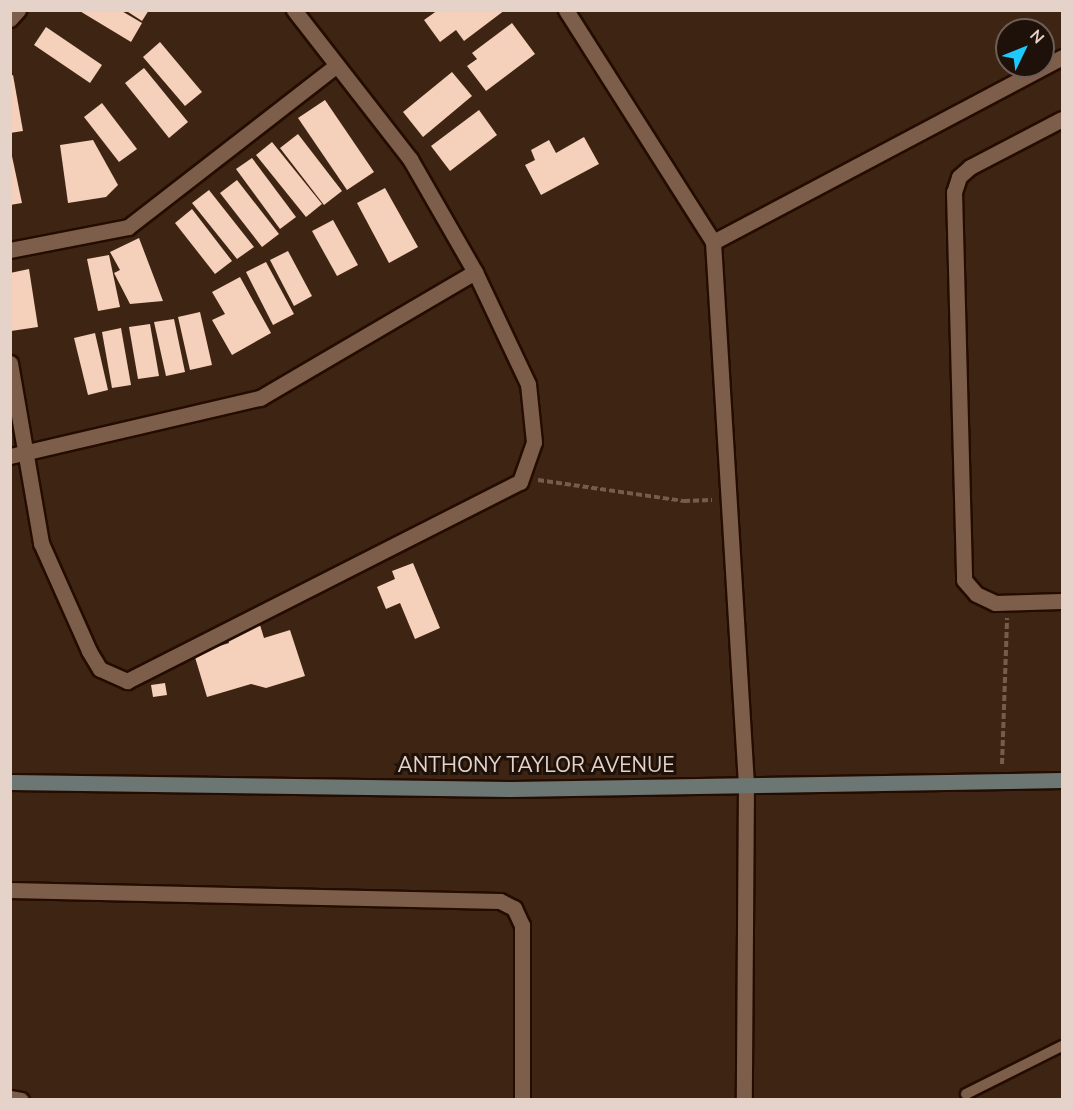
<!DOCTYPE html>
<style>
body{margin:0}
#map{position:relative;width:1073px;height:1110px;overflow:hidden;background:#3e2412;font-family:"Nunito Sans",sans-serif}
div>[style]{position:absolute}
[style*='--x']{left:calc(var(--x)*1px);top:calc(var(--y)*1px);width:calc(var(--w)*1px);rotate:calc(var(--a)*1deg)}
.building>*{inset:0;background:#f5d0ba}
.path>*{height:4px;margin-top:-2px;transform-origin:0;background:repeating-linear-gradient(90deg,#755d4e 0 6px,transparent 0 9px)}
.roads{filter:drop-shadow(2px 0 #240c00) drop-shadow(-2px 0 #240c00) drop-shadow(0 2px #240c00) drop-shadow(0 -2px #240c00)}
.lane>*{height:10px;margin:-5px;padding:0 5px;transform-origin:5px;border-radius:5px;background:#7c5e4a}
.street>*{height:15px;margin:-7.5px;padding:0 7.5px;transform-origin:7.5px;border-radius:7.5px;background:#7c5e4a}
.secondary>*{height:15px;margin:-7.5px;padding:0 7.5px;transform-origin:7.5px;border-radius:7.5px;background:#6c7774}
span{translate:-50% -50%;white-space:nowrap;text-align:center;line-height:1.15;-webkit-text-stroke:6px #1d1109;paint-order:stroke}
.street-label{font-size:21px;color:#e5d3c9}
.frame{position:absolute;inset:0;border:12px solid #e5d3c9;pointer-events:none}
.north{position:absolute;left:995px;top:18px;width:60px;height:60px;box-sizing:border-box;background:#1d1109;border:2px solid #6d5f56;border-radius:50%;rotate:47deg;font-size:16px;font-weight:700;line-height:24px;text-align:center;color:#e5d3c9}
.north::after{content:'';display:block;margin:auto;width:21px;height:27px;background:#1dc9fd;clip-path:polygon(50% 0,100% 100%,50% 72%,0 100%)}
</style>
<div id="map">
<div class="building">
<div style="clip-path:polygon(78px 10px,120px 10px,142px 23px,131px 42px)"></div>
<div style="clip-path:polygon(125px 10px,149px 10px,142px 21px)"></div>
<div style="clip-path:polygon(438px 10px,505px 10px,464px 41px,456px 30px,440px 42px,424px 20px)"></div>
<div style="clip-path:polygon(512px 23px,535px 54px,486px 91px,467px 66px,477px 59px,472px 53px)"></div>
<div style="clip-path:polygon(46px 27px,102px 65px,90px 83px,34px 45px)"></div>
<div style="clip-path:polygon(160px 42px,202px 92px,185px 106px,143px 57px)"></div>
<div style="clip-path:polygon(144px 68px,188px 122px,169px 138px,125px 83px)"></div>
<div style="clip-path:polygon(452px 72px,472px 96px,423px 137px,403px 112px)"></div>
<div style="clip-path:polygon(13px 75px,23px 131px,10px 133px,10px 76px)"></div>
<div style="clip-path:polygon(325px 100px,374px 172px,347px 190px,298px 118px)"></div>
<div style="clip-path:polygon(102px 103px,137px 149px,119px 162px,84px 117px)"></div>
<div style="clip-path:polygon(479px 110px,497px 135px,450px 171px,431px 146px)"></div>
<div style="clip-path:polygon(298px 134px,342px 191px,324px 205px,280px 148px)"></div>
<div style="clip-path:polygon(584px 137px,599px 164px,541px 195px,525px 165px,535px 160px,531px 150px,549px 140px,556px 153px)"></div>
<div style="clip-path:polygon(93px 140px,118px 185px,106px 197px,68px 203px,60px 145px)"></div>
<div style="clip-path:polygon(272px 142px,322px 204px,306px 217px,256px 155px)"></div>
<div style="clip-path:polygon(10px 147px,22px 203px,10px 205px)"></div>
<div style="clip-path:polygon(252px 158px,296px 217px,280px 229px,236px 169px)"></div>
<div style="clip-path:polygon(237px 180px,279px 234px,262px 247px,220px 193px)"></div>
<div style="clip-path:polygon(385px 188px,418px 247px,389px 263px,357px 203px)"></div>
<div style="clip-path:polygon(209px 190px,254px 247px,237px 259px,192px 203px)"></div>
<div style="clip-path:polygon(192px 209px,232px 261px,215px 274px,175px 223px)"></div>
<div style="clip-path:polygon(333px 220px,358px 265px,337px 276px,312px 231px)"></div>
<div style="clip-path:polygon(139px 238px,163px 301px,130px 304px,114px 273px,120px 270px,110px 252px)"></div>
<div style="clip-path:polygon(288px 251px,312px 296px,294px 306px,270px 260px)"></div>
<div style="clip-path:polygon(109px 255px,120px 307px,98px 311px,87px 259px)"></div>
<div style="clip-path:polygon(266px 262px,294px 314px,273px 325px,246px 272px)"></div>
<div style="clip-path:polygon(29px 269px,38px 327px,11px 331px,10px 273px)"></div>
<div style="clip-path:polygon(240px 277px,271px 333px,232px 355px,212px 320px,225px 314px,212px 292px)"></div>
<div style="clip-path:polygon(200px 312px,212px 365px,190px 370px,178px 317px)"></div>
<div style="clip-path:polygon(174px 319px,185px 372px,166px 376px,154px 322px)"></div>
<div style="clip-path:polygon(150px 324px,159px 376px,138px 379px,129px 327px)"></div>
<div style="clip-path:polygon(121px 328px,131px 385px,112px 388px,102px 332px)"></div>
<div style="clip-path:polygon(95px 333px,108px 390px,88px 395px,74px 338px)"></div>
<div style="clip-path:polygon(413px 563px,440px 628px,415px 639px,400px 603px,386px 609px,377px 587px,395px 579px,392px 571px)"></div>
<div style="clip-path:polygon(260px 625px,264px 638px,290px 630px,305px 676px,266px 688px,251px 684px,207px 697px,194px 654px,229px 643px,227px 635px)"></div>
<div style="clip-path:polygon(165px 683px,167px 695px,153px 697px,151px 685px)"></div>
</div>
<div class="path">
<div style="--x:538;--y:480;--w:148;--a:8.2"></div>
<div style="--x:684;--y:501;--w:28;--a:-2"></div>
<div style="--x:1002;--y:764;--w:146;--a:-88"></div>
</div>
<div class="roads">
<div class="lane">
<div style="--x:966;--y:1094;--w:107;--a:-26.6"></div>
</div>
<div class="street">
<div style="--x:566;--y:10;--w:275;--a:57.6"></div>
<div style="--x:713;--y:242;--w:543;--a:86.52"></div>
<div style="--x:746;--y:784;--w:316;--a:90.4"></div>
<div style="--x:10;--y:19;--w:12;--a:-48"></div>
<div style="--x:1062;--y:119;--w:104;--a:152.4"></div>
<div style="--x:970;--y:167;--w:15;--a:138"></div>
<div style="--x:959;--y:177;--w:16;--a:108"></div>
<div style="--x:954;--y:192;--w:388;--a:88.5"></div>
<div style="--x:964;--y:580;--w:18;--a:49"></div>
<div style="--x:976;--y:594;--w:21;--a:25"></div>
<div style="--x:995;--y:603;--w:67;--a:-1.7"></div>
<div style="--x:713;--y:242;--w:395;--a:-27.9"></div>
<div style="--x:10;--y:250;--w:120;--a:-11"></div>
<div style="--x:128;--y:227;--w:264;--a:-37.8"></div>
<div style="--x:10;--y:363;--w:183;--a:80.2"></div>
<div style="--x:41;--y:543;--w:118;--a:66"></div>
<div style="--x:89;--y:651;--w:21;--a:59"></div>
<div style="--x:100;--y:669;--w:30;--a:24"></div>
<div style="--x:127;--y:681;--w:441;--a:-26.9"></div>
<div style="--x:520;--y:482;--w:42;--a:-70.7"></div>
<div style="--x:534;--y:442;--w:58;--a:-95.9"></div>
<div style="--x:528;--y:384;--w:124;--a:-115.3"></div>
<div style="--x:475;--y:272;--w:130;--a:-119.9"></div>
<div style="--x:410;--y:159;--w:189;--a:-127.9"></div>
<div style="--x:10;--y:456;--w:257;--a:-13.1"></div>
<div style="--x:260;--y:398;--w:249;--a:-30.4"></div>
<div style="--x:10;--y:890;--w:490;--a:1.3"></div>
<div style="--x:500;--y:901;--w:16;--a:27"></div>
<div style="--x:514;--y:908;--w:19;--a:65"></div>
<div style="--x:522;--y:925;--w:175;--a:90"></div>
<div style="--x:10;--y:1098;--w:11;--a:10"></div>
</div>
<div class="secondary">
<div style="--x:10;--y:782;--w:499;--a:0.8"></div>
<div style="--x:509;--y:789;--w:553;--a:-0.93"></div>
</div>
</div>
<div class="street-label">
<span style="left:536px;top:765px">ANTHONY TAYLOR AVENUE</span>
</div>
<div class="frame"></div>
<div class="north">N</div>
</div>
